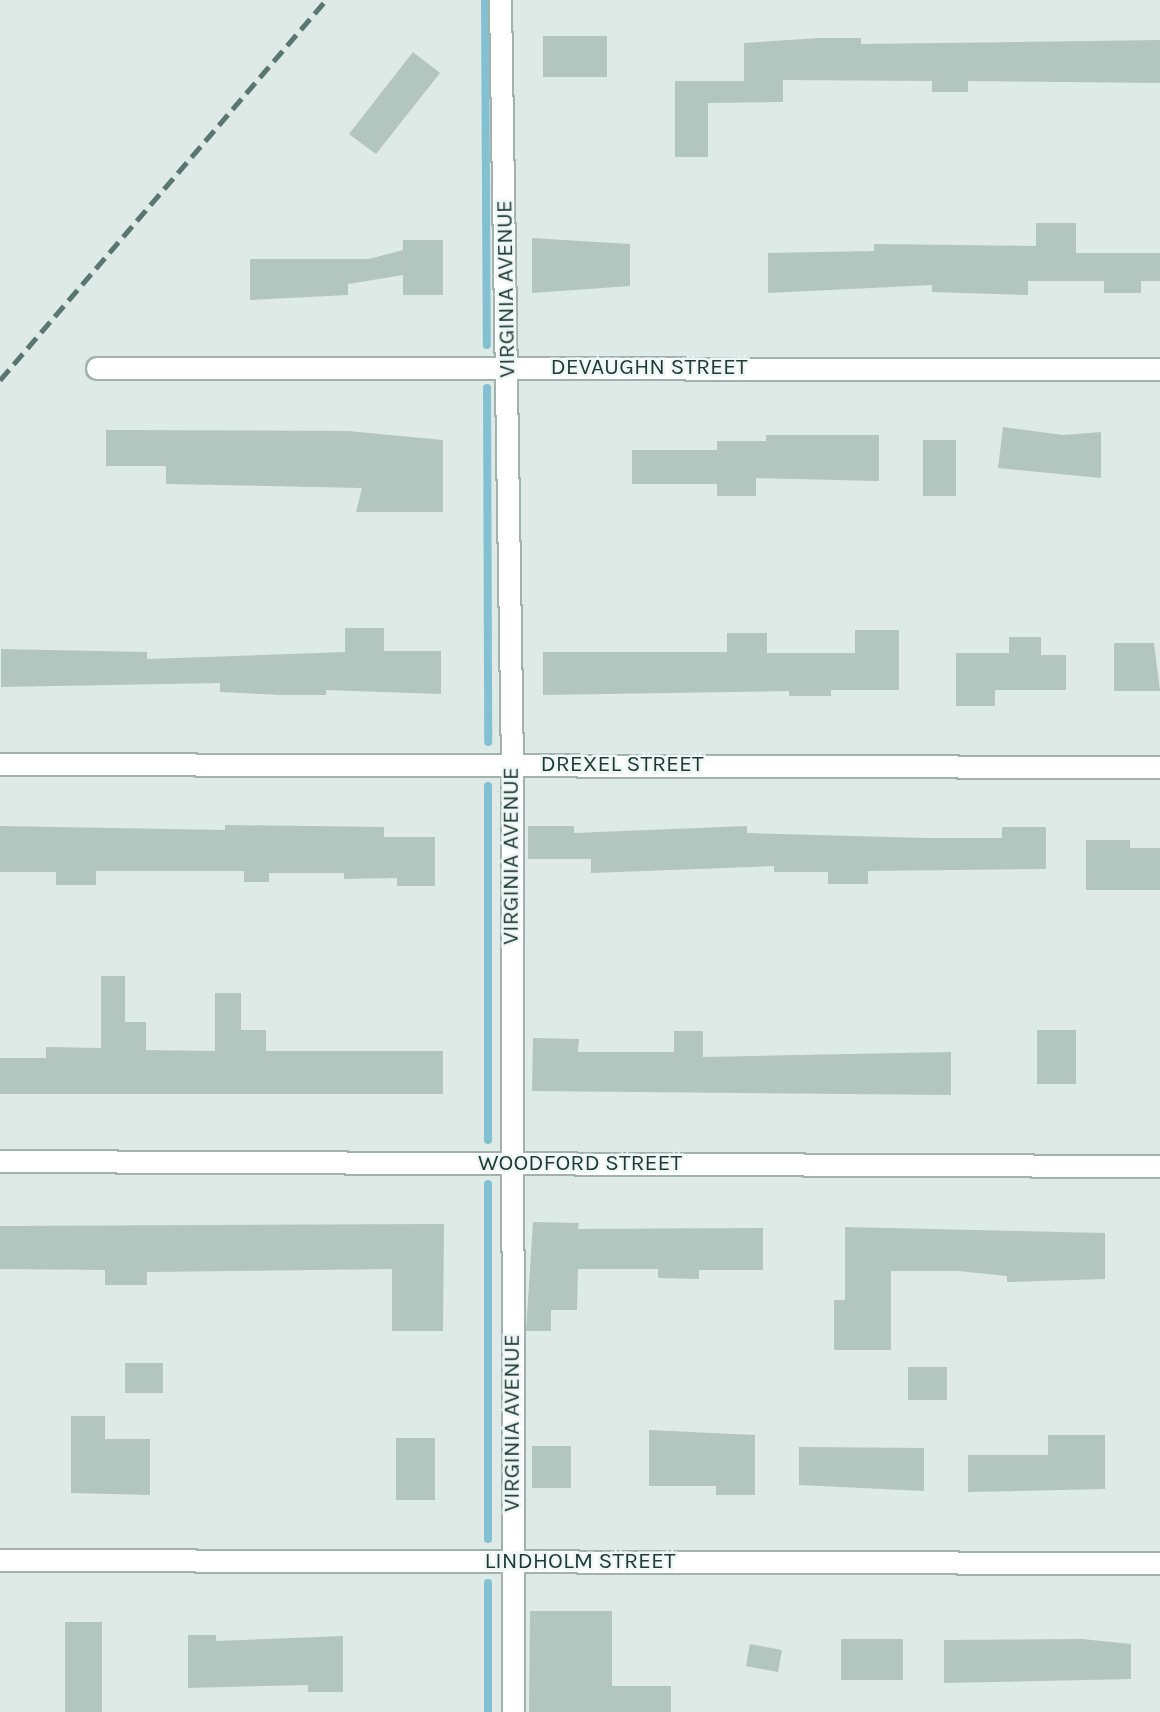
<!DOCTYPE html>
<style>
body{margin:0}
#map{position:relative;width:1160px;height:1712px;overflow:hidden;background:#deeae6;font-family:Karla,sans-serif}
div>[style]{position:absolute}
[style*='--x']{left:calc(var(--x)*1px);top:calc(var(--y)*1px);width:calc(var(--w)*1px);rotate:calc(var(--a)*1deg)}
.stream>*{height:8px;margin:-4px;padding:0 4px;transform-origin:4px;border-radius:4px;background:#83c0d2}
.building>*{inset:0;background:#b3c5bf}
.roads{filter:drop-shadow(2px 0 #a1b2ad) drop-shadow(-2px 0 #a1b2ad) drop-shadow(0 2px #a1b2ad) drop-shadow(0 -2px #a1b2ad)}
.minor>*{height:21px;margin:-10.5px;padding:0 10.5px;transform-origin:10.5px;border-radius:10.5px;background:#fff}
.rail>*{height:5px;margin-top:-2.5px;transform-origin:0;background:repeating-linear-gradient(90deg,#597670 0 14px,transparent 0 21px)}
span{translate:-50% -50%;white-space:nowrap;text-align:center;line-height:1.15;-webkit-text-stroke:5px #eef7f3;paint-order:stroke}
.street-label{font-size:23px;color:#1f3a35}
</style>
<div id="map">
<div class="stream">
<div style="--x:485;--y:0;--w:345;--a:89.7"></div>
<div style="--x:487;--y:388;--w:354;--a:89.8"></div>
<div style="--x:488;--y:786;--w:354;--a:90"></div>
<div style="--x:488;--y:1184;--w:355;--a:90"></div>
<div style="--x:488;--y:1583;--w:129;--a:90"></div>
</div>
<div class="building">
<div style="clip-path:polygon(543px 36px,607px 36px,607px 77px,543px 77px)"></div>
<div style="clip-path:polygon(820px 38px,861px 38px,861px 44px,1160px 40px,1160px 83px,968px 81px,968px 92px,932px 92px,932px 81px,783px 80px,783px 102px,708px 103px,708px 157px,675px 157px,675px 81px,744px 81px,744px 43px)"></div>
<div style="clip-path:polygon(413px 52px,440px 73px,376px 154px,349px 134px)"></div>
<div style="clip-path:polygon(1036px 223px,1076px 223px,1076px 253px,1160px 253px,1160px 281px,1141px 281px,1141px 293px,1104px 293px,1104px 281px,1028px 281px,1028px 295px,932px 292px,932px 285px,768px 293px,768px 253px,874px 251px,874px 244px,1036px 246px)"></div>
<div style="clip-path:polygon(532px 238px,630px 244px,630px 286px,532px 293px)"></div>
<div style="clip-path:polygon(403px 240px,443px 240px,443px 295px,403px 295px,403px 275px,348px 284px,348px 295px,250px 300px,250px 259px,369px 259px,403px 250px)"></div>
<div style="clip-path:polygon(1003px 427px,1063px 435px,1101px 432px,1101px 478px,998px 468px)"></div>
<div style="clip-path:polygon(106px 430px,348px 431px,443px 440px,443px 512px,356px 512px,362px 488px,166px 484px,166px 466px,106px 466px)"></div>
<div style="clip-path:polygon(766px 435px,879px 435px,879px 481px,756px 478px,756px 496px,717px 496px,717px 484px,632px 484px,632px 450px,717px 450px,717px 441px,766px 441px)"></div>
<div style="clip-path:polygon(923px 440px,956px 440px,956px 496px,923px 496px)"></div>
<div style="clip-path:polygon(345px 628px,384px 628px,384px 651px,441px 651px,441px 694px,326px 690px,326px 695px,282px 695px,220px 692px,220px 683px,1px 687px,1px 649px,147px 652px,147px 659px,345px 652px)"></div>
<div style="clip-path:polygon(855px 630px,899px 630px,899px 690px,831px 690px,831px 696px,789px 696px,789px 691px,543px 695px,543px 652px,727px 652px,727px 633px,767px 633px,767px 653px,855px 653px)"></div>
<div style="clip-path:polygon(1009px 637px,1041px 637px,1041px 655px,1066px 655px,1066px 690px,995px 690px,995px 706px,956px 706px,956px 653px,1009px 653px)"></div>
<div style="clip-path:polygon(1114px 643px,1154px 643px,1160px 691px,1114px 691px)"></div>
<div style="clip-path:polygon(225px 825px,384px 827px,384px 837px,435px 837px,435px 886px,397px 886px,397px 878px,344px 879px,344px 873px,269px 873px,269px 882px,244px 882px,244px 871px,96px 871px,96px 885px,56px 885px,56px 872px,0 872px,0 826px,225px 830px)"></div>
<div style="clip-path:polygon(528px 826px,574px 826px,574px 833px,747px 826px,747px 833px,927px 838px,1002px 838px,1002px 827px,1046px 827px,1046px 869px,868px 871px,868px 884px,828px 884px,828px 872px,774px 872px,774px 866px,591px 873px,591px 859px,528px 859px)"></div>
<div style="clip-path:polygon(1086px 840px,1130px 840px,1130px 848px,1160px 848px,1160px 890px,1086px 890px)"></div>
<div style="clip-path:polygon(101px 976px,125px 976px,125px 1022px,146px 1022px,146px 1050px,215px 1051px,215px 993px,241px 993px,241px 1030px,266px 1030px,266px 1051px,443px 1051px,443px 1094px,0 1094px,0 1058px,46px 1058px,46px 1047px,101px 1048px)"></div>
<div style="clip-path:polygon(1037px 1030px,1076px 1030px,1076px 1084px,1037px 1084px)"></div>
<div style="clip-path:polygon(674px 1031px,703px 1031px,703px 1057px,951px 1052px,951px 1095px,532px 1091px,533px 1038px,579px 1039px,578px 1052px,674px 1052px)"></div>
<div style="clip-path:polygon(533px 1222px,579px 1223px,578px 1229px,763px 1228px,763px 1270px,699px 1270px,699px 1279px,658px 1278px,658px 1269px,578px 1269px,577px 1310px,551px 1310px,551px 1331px,526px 1331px)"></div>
<div style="clip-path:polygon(444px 1224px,443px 1331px,392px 1331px,392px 1269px,147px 1272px,147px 1285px,105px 1285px,105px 1270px,0 1269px,0 1226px)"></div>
<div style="clip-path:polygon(845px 1227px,1105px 1233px,1105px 1279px,1007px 1282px,1007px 1276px,958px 1271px,891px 1271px,891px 1350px,834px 1350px,834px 1300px,845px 1300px)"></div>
<div style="clip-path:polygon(125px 1363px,163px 1363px,163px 1393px,125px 1393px)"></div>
<div style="clip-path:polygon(908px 1367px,947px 1367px,947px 1400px,908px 1400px)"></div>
<div style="clip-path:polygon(71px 1416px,105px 1416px,105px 1439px,150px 1439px,150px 1495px,71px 1493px)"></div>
<div style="clip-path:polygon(649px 1430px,755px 1435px,755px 1495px,716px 1495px,716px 1486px,649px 1486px)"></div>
<div style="clip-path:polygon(1048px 1435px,1105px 1435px,1105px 1489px,968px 1492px,968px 1455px,1048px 1455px)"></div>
<div style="clip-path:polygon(396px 1438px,435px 1438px,435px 1500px,396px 1500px)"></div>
<div style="clip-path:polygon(532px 1446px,571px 1446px,571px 1488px,532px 1488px)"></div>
<div style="clip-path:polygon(799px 1447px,924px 1448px,924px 1491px,799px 1485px)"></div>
<div style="clip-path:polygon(530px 1611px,612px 1611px,612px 1686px,671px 1686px,671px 1712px,529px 1712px)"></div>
<div style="clip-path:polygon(65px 1622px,102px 1622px,102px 1712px,65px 1712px)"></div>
<div style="clip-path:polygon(188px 1635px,216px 1635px,216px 1641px,343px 1636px,343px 1692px,308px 1692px,308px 1685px,188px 1688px)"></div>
<div style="clip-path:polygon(841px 1639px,903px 1639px,903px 1680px,841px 1680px)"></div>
<div style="clip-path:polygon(1082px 1639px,1131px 1644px,1131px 1679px,944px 1683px,944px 1640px)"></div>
<div style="clip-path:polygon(750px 1644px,782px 1650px,778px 1672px,746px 1666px)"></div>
</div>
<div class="roads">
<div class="minor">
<div style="--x:500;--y:0;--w:764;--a:89.1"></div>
<div style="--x:512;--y:764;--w:948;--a:89.94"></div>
<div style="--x:97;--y:368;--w:1063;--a:0.05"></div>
<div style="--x:0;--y:764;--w:1160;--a:0.15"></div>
<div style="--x:0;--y:1161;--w:1160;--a:0.25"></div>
<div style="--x:0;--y:1560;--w:1160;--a:0.15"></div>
</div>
</div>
<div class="rail">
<div style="--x:0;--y:380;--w:501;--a:-49.37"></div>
</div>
<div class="street-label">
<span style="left:506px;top:289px;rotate:-91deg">VIRGINIA AVENUE</span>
<span style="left:649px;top:367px">DEVAUGHN STREET</span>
<span style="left:622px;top:764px">DREXEL STREET</span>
<span style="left:511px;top:856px;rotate:-90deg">VIRGINIA AVENUE</span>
<span style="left:580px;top:1163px">WOODFORD STREET</span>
<span style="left:512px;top:1423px;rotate:-90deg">VIRGINIA AVENUE</span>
<span style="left:580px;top:1561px">LINDHOLM STREET</span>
</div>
</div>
